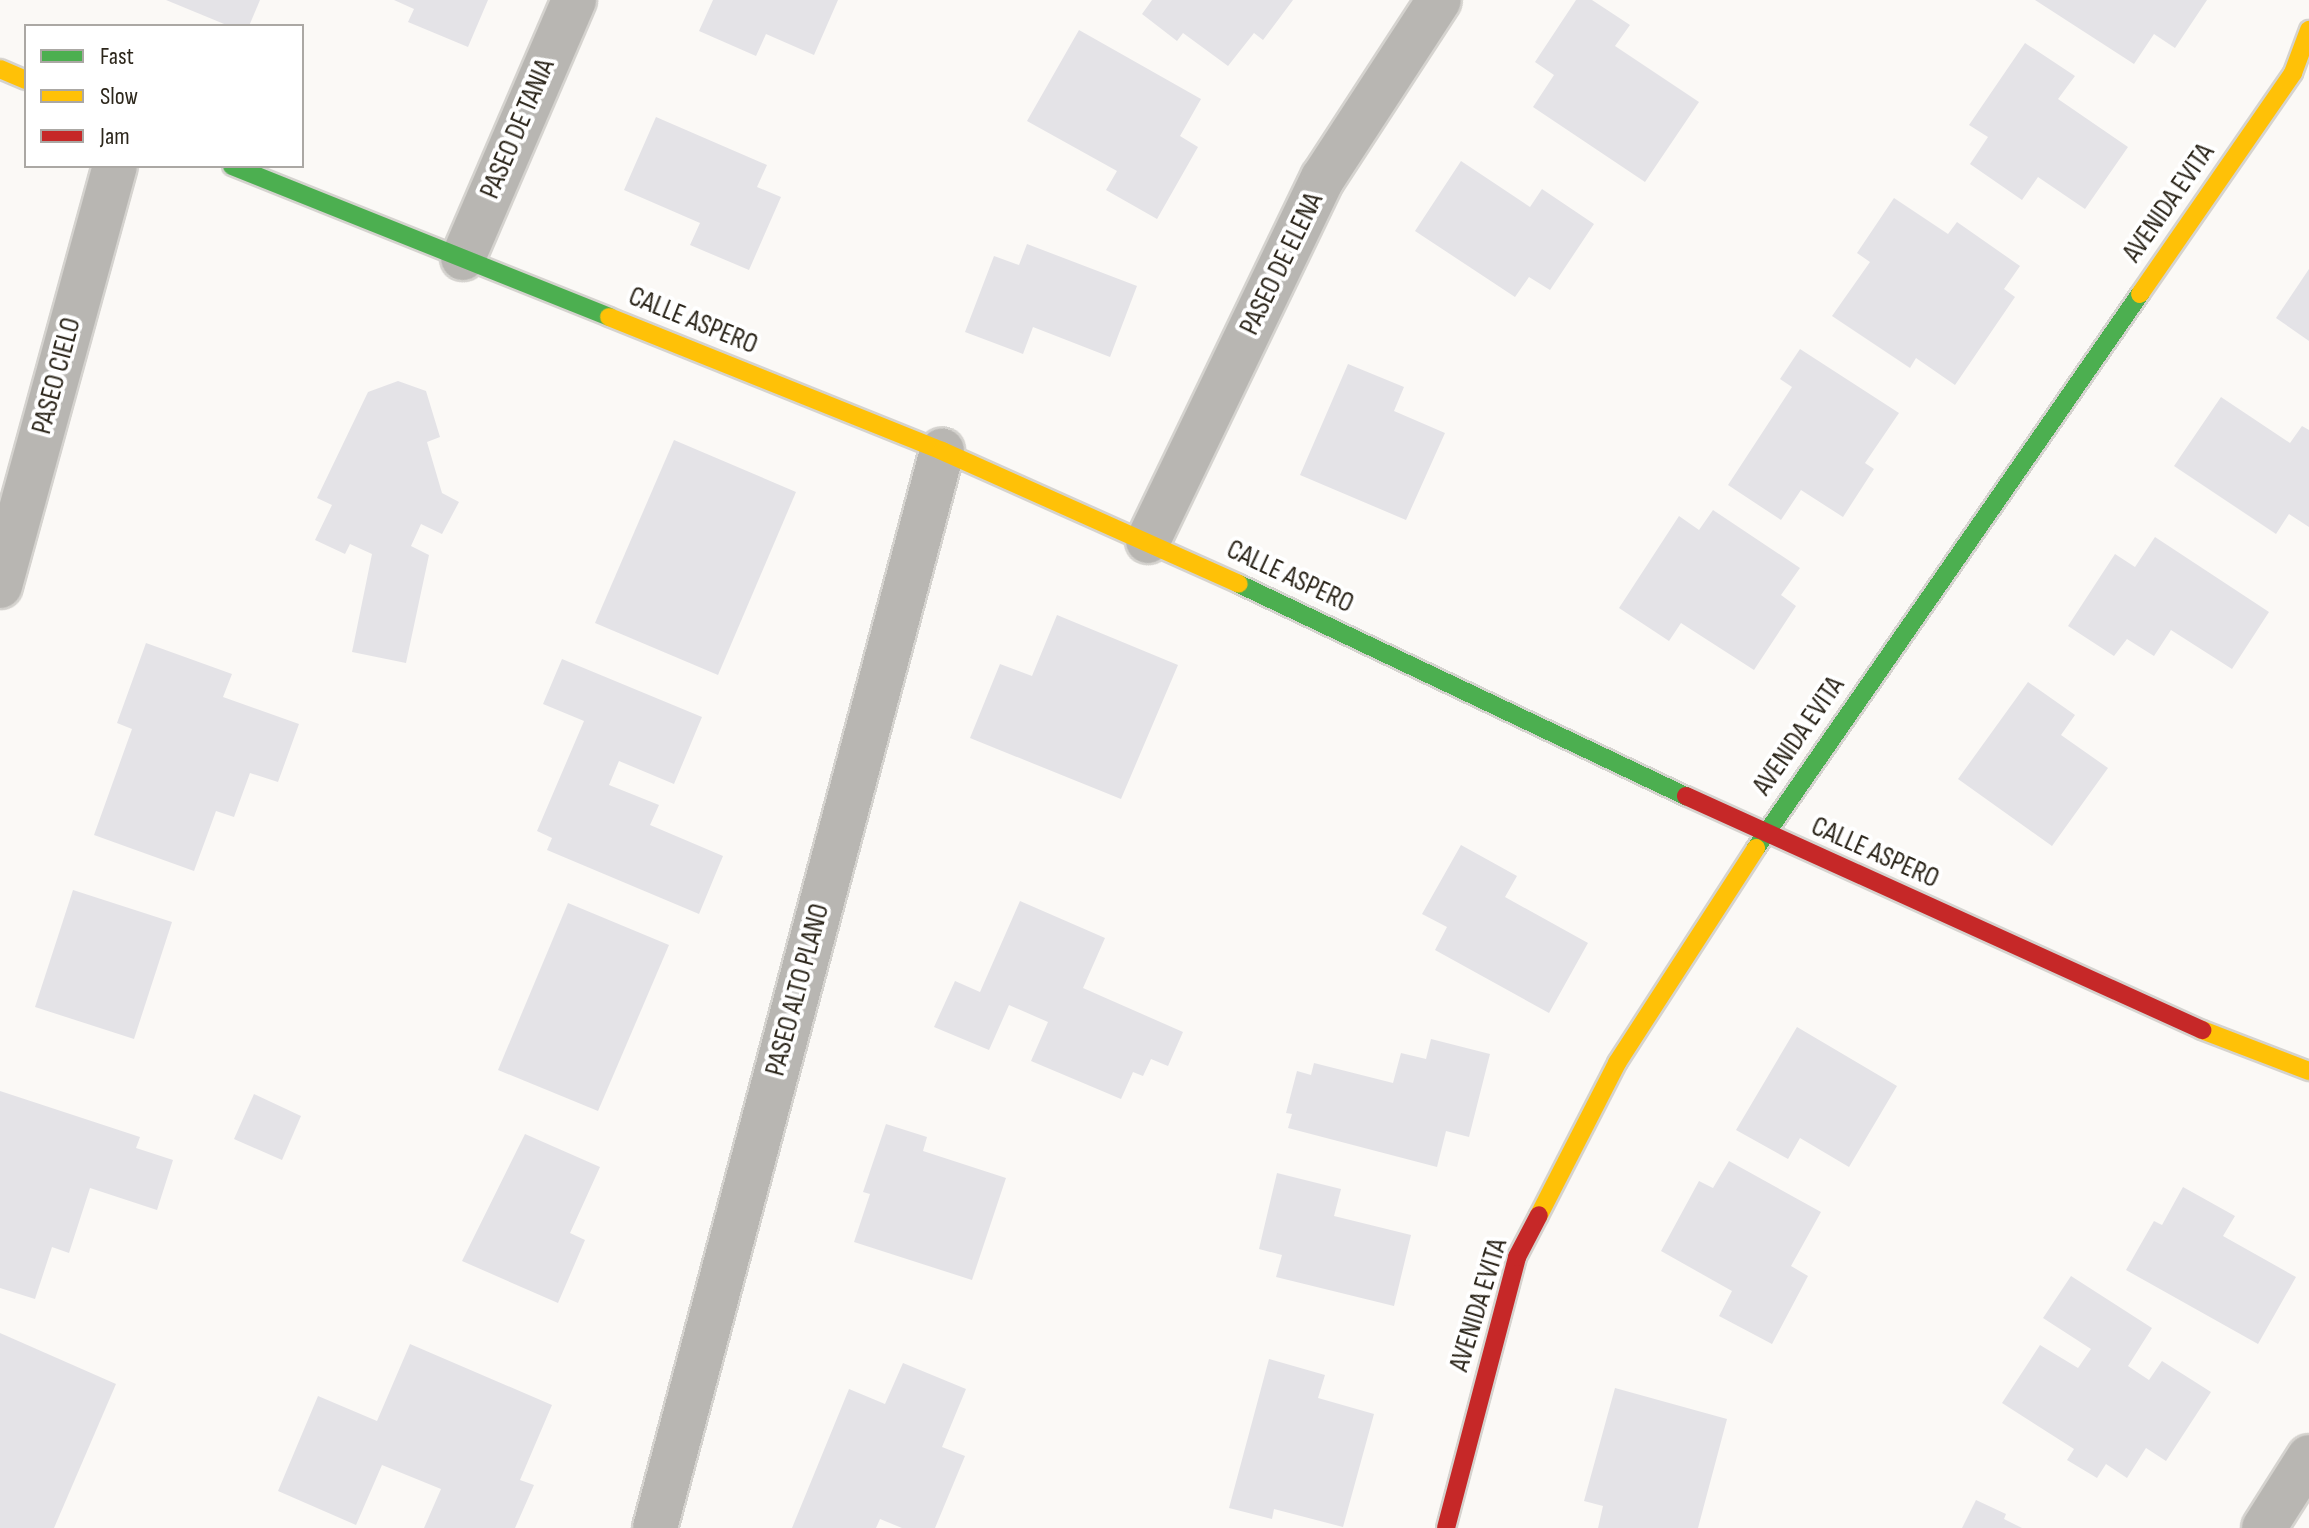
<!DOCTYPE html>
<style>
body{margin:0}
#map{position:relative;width:2309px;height:1528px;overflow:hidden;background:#fbf9f6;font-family:"Sofia Sans Condensed",sans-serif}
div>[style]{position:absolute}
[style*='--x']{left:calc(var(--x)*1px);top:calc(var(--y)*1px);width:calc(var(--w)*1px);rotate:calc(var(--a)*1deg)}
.building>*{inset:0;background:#e4e3e7}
.roads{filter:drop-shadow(2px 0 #d5d3cf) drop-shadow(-2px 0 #d5d3cf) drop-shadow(0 2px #d5d3cf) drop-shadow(0 -2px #d5d3cf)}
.street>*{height:44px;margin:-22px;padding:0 22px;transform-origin:22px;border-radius:22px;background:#b8b6b2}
.fast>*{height:18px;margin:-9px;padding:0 9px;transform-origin:9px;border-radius:9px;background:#4caf50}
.slow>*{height:18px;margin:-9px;padding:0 9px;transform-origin:9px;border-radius:9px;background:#ffc107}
.jam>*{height:18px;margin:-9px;padding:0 9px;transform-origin:9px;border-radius:9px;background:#c62828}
span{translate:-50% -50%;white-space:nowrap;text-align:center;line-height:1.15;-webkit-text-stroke:8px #fff;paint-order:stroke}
.street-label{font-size:28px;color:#2c261b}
.legend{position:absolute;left:24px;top:24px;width:280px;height:144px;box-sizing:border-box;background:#fff;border:2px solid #aba8a4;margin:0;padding:10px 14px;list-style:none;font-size:24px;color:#2c261b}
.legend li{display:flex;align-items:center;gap:16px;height:40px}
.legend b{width:40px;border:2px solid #aba8a4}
</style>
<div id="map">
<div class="building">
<div style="clip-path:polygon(166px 0,260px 0,249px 26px,229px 26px)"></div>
<div style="clip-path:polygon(394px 0,488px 0,468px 47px,408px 22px,414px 9px)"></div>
<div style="clip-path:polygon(713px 0,838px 0,814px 55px,766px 34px,756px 56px,699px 31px)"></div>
<div style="clip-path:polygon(1152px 0,1293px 0,1263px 40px,1254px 33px,1228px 66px,1183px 33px,1177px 41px,1142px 14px)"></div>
<div style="clip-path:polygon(1576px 0,1592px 0,1630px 25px,1615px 46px,1699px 102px,1645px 182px,1533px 107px,1554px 75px,1535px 62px)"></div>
<div style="clip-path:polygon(2035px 0,2207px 0,2175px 48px,2154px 34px,2134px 64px)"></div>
<div style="clip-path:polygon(1079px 30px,1201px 99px,1180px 136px,1198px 147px,1157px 219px,1106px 190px,1117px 171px,1027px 121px)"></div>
<div style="clip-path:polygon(2025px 43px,2075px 76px,2058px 99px,2128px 147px,2085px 209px,2038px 177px,2022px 200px,1970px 164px,1988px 137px,1969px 125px)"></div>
<div style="clip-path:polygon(656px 117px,767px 165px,757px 187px,781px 197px,749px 270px,690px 245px,700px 223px,624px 190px)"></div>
<div style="clip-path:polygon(1461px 161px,1530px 207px,1542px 189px,1594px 224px,1550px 290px,1529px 277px,1515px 297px,1415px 231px)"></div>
<div style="clip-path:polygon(1894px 198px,1948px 234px,1957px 222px,2020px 266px,2004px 289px,2015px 297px,1955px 385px,1916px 358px,1910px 368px,1832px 316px,1870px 262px,1857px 253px)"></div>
<div style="clip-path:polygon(1027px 244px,1137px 286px,1110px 357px,1033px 327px,1023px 354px,965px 332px,994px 256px,1019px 265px)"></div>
<div style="clip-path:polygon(2309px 269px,2309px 341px,2276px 318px)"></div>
<div style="clip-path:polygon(1800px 349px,1899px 413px,1865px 463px,1874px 469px,1843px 517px,1801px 490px,1781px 520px,1728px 485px,1792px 387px,1780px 379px)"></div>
<div style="clip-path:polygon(1348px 364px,1404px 387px,1394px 411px,1445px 433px,1406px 520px,1300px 475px)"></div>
<div style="clip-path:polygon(398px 381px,426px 391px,440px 437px,427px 442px,442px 493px,459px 502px,442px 534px,421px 524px,411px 546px,429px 555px,406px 663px,352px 652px,372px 554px,350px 544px,345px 554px,315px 540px,332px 505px,317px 498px,368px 392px)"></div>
<div style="clip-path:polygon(2221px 397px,2290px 443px,2302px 426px,2309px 430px,2309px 527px,2289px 514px,2276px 534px,2174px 466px)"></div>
<div style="clip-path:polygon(674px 440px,796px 492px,718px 675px,595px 623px)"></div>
<div style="clip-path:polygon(1713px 510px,1800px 568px,1781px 595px,1796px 606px,1754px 670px,1681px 623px,1669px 641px,1619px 608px,1679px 516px,1699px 530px)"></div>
<div style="clip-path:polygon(2155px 537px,2269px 612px,2232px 669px,2171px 630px,2154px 656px,2127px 639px,2114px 656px,2068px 626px,2115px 554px,2135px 567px)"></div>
<div style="clip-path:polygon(1057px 615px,1178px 665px,1121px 799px,970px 738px,1000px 664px,1032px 676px)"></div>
<div style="clip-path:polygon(146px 643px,232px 674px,223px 697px,299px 724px,278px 782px,250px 773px,234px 817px,216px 811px,194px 871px,94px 835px,132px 729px,117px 723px)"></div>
<div style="clip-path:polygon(562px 659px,702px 717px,674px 784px,619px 761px,609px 785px,659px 805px,650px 825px,723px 856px,699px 914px,547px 850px,552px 838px,537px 831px,584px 721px,543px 704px)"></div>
<div style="clip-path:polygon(2028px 682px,2075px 715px,2061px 735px,2108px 768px,2052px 846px,1958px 779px)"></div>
<div style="clip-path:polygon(1461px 845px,1517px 876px,1505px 897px,1588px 943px,1549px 1013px,1435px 950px,1447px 927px,1422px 914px)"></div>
<div style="clip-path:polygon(73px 890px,172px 922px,134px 1039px,35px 1007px)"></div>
<div style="clip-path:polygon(1020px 901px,1105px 938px,1083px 988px,1183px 1032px,1168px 1066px,1151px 1059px,1143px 1076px,1133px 1072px,1121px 1099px,1031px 1061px,1048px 1022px,1009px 1005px,989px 1050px,934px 1027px,955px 981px,980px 992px)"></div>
<div style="clip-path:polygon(568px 903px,669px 945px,598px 1111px,498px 1070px)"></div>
<div style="clip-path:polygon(1797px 1027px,1897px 1086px,1849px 1167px,1800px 1138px,1788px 1159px,1736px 1130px)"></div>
<div style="clip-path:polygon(1431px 1039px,1490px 1054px,1469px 1137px,1446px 1131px,1437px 1167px,1288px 1128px,1292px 1114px,1286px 1113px,1297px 1071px,1311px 1075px,1314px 1063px,1393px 1083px,1401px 1053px,1426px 1059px)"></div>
<div style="clip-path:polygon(0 1091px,140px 1137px,136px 1148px,173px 1160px,157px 1210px,90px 1188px,69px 1253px,52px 1247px,35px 1299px,0 1288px)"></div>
<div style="clip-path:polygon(254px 1094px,301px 1116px,282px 1160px,234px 1139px)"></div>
<div style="clip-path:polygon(886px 1124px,927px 1137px,923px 1151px,1006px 1178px,972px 1280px,854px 1242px,870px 1194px,863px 1192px)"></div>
<div style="clip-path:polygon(525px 1134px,600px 1167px,570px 1233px,585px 1240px,558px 1303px,462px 1261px)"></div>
<div style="clip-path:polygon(1729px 1161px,1821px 1212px,1791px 1266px,1808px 1276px,1772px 1344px,1719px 1316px,1732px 1291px,1661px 1251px,1699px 1181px,1713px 1188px)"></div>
<div style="clip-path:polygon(1277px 1173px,1341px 1189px,1334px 1216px,1411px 1235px,1394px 1306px,1276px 1277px,1282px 1255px,1259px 1249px)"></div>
<div style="clip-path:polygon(2183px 1187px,2235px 1216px,2223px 1236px,2296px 1277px,2258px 1344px,2126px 1270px,2154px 1221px,2162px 1225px)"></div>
<div style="clip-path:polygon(2071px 1276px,2152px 1328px,2128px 1366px,2149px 1380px,2162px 1361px,2211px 1392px,2166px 1461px,2146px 1448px,2127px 1478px,2106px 1464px,2097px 1478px,2067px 1460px,2074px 1449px,2002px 1403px,2040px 1345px,2078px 1368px,2091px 1349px,2043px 1318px)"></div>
<div style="clip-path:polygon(0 1333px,116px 1384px,54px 1528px,0 1528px)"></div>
<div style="clip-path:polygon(410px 1344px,552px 1405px,520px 1480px,534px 1485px,515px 1528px,424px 1528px,441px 1489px,382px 1465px,356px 1525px,278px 1491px,318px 1396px,377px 1421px)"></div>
<div style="clip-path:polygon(1269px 1359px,1325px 1375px,1318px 1398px,1374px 1414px,1343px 1527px,1274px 1509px,1272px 1519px,1229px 1508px)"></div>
<div style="clip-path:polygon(903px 1363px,966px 1389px,942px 1447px,965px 1456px,935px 1528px,902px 1528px,880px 1519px,876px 1528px,792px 1528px,849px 1389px,885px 1404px)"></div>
<div style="clip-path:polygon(1615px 1388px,1727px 1419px,1698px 1528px,1598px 1528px,1603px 1506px,1584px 1501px)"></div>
<div style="clip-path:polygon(1976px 1500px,2006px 1514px,2004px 1519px,2022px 1528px,1962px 1528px)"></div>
</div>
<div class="roads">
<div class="street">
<div style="--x:463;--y:258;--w:281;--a:-66.7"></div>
<div style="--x:1148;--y:541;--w:403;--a:-64.3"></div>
<div style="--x:1323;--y:178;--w:212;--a:-56.9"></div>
<div style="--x:0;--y:586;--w:435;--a:-74.7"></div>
<div style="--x:655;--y:1528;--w:1115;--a:-75.08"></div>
<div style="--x:2264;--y:1528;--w:84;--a:-57.6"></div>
</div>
<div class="fast">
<div style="--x:232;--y:166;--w:406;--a:21.8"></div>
<div style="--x:1239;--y:584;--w:495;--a:25.4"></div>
<div style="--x:1756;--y:848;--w:674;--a:-55.27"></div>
</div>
<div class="slow">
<div style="--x:0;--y:69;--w:28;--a:23"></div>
<div style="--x:2140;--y:294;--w:269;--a:-55.3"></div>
<div style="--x:2293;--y:73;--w:46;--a:-69.6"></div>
<div style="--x:609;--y:317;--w:359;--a:21.9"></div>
<div style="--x:942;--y:451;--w:325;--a:24.1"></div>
<div style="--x:2202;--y:1030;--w:115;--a:21"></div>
<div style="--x:1539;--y:1215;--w:171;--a:-62.8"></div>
<div style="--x:1617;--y:1063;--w:256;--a:-57.1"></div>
</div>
<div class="jam">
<div style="--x:1686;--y:796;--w:567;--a:24.39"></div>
<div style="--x:1446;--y:1528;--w:280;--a:-75.3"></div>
<div style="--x:1517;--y:1257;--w:47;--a:-62.4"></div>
</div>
</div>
<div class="street-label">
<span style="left:518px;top:129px;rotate:-67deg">PASEO DE TANIA</span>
<span style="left:2169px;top:203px;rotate:-55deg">AVENIDA EVITA</span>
<span style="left:1282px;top:264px;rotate:-64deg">PASEO DE ELENA</span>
<span style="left:693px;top:321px;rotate:22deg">CALLE ASPERO</span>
<span style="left:57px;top:376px;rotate:-75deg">PASEO CIELO</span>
<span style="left:1290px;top:577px;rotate:25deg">CALLE ASPERO</span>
<span style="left:1799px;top:736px;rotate:-55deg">AVENIDA EVITA</span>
<span style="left:1875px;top:853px;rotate:24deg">CALLE ASPERO</span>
<span style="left:798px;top:990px;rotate:-75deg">PASEO ALTO PLANO</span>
<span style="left:1479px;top:1305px;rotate:-73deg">AVENIDA EVITA</span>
</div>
<ul class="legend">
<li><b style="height:10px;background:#4caf50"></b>Fast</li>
<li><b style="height:10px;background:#ffc107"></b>Slow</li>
<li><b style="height:10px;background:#c62828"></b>Jam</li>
</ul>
</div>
